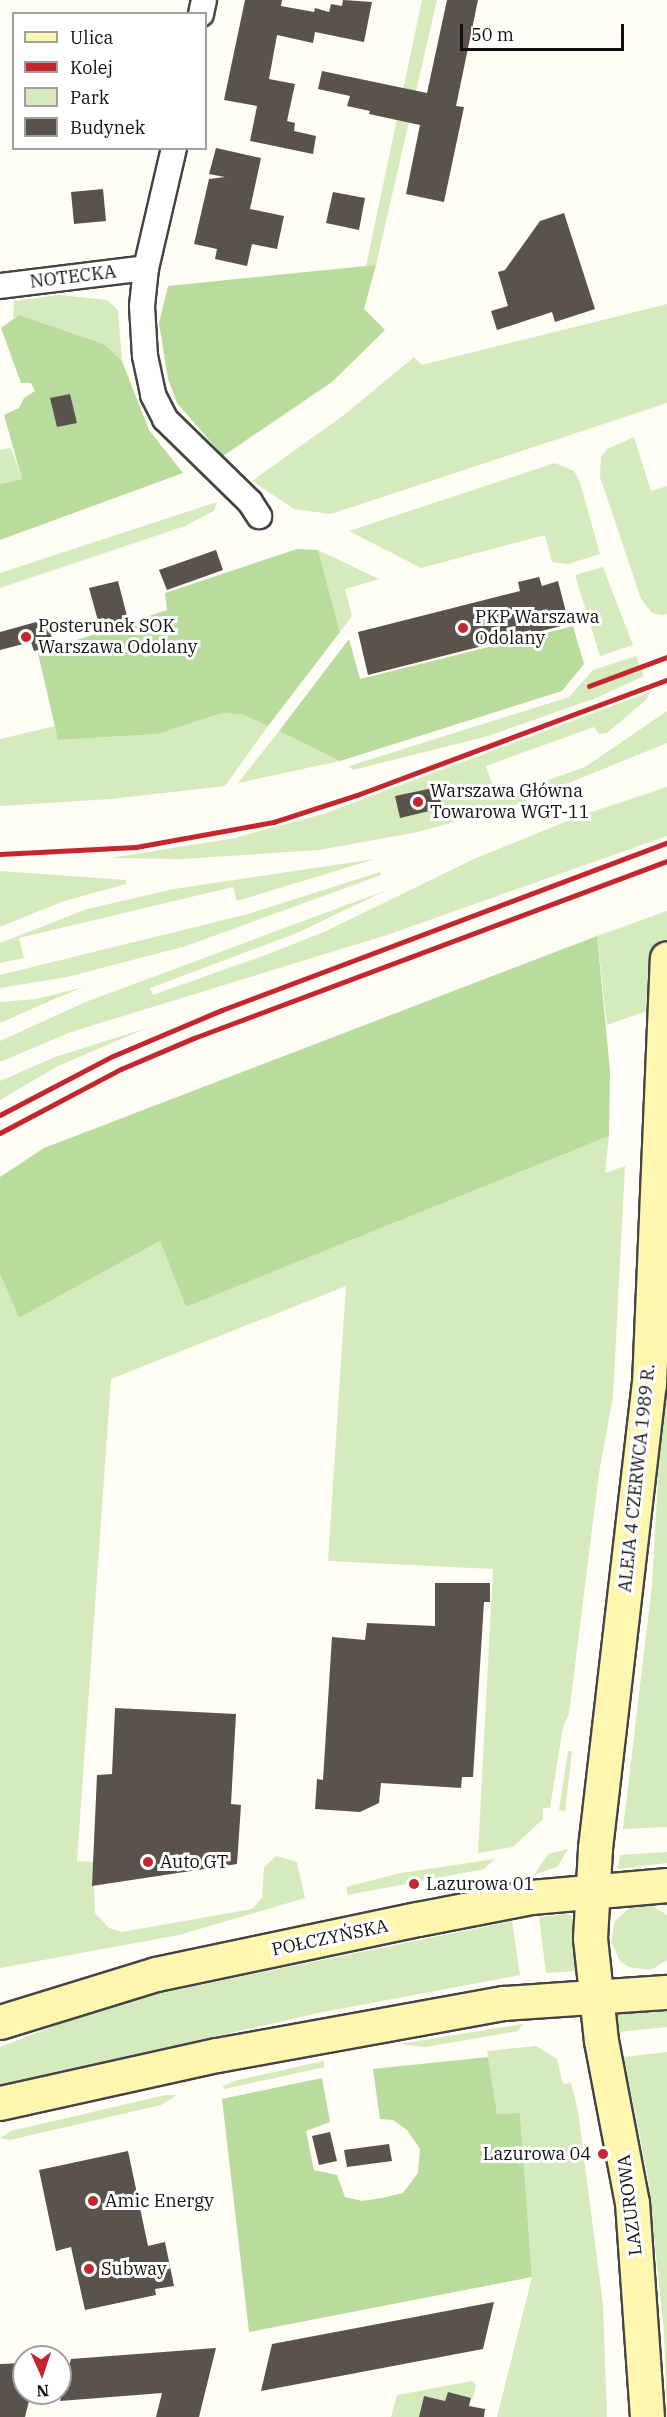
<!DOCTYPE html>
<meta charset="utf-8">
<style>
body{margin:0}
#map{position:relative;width:667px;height:2417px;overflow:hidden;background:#fffdf5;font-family:"IBM Plex Serif",serif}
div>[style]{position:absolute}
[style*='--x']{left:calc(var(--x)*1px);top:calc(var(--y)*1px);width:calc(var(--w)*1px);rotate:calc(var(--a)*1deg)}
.green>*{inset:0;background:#d5ebbd}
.forest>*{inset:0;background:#b9dc9c}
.building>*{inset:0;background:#5a524d}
.roads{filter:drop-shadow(2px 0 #444) drop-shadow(-2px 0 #444) drop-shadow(0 2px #444) drop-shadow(0 -2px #444)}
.minor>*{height:24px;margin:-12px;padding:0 12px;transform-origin:12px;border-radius:12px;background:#fff}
.secondary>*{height:33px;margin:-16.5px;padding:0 16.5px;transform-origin:16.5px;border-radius:16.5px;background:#fff6b0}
.rail>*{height:4.5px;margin:-2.25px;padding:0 2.25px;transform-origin:2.25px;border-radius:2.25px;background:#c4262e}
.dots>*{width:16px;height:16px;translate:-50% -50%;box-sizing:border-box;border:3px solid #fff;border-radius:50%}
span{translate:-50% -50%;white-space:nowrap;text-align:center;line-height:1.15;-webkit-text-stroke:6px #fff;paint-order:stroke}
.street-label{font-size:18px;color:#111}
.poi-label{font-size:18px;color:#111}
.left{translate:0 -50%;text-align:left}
.right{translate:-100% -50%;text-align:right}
.legend{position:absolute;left:12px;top:12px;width:195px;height:138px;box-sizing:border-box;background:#fff;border:2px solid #a0a0a0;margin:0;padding:8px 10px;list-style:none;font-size:18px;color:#111}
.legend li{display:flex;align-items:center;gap:12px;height:30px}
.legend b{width:30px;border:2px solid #a0a0a0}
.north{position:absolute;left:12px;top:2345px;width:60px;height:60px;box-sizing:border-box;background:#fff;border:2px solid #a0a0a0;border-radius:50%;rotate:177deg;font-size:16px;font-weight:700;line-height:24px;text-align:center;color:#111}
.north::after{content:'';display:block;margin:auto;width:21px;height:27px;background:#c4262e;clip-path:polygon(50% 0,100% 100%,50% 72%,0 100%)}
.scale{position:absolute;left:460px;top:24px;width:164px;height:27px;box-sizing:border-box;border:3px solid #111;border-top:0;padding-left:8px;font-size:18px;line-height:21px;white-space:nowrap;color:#111;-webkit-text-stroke:4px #fff;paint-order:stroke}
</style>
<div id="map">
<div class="green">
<div style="clip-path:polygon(422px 0,437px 0,376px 265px,366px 266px)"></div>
<div style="clip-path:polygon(59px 295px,107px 300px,118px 310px,122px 361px,104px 344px,19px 315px,13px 318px,14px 301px)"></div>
<div style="clip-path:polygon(667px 304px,667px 403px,331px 514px,294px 509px,252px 481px,344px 415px,414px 357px,422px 365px)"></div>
<div style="clip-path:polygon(634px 437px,651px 491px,667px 486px,667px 614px,662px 615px,652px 613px,641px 599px,600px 477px,601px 457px,607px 449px)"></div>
<div style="clip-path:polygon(11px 448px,22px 479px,0 484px,0 450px)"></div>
<div style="clip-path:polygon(555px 463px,574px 471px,580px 482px,600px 554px,568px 564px,552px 562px,545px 535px,421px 568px,349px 531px)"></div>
<div style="clip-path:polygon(217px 502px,214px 511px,185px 526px,0 588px,0 573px)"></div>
<div style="clip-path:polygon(318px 550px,379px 579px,345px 589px,352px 616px,340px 632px)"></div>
<div style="clip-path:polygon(603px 567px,633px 645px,600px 656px,575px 575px)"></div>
<div style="clip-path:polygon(636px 656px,644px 676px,596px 698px,485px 737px,353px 770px,349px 766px,569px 697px,593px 670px)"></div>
<div style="clip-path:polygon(650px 692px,647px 699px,607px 733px,599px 734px,594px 727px,486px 766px,497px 798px,585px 767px,667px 711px,667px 743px,505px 809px,413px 833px,319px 850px,182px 859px,110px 858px,235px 838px,323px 814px)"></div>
<div style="clip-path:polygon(221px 712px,242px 714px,268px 726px,225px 786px,111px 799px,0 806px,0 739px,55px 726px,59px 740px,158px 734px)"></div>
<div style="clip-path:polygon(279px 731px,340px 761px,238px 783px)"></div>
<div style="clip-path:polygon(667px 787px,667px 836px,387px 935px,71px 1032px,0 1062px,0 1041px,88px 1001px,387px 890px,297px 933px,150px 988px,153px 995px,268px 954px,324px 932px,474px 859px,582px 815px)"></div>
<div style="clip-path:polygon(375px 859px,237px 901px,233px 887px,19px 938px,24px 958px,0 963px,0 943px,87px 909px,174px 889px)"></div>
<div style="clip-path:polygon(0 871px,126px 880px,126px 884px,61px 902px,0 927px)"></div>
<div style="clip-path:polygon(380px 872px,381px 875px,186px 946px,67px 977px,0 988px,0 975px,248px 914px)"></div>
<div style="clip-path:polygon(667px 911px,667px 1004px,607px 1025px,597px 936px)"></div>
<div style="clip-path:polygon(84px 987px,50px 1001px,0 1023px,0 1002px,36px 999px)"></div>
<div style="clip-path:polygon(147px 1028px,58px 1066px,0 1100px,0 1081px,55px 1057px)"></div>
<div style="clip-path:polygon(609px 1136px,605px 1173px,625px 1166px,613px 1397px,599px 1473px,569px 1714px,563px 1727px,550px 1808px,543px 1808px,543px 1819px,513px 1847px,478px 1853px,493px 1569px,328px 1561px,346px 1286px,111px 1379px,77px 1861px,93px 1862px,95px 1913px,109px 1928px,122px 1932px,252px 1909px,262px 1898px,264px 1867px,276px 1856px,297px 1862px,305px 1898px,179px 1935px,0 1968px,0 1274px,19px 1318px,160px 1241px,186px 1307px)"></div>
<div style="clip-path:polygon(667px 1321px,667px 1827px,623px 1829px,652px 1585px)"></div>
<div style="clip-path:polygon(568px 1751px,572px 1751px,565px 1811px,559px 1810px)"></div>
<div style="clip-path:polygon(568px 1849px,557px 1867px,534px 1875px,548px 1854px)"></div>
<div style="clip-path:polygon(667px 1852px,667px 1863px,618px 1869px,620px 1855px)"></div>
<div style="clip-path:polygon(495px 1859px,484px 1869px,348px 1895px,346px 1887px,401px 1873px)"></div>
<div style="clip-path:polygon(642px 1905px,653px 1906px,667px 1915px,667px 1960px,651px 1970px,629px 1967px,620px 1961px,611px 1942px,615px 1921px,631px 1907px)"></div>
<div style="clip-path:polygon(568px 1914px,572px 1916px,576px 1971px,546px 1973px,539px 1917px)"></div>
<div style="clip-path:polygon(512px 1921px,520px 1975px,318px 2013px,0 2086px,0 2047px,85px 2014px,152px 1995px)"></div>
<div style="clip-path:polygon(667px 2008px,667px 2027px,619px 2032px,615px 2013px)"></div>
<div style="clip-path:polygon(523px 2024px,518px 2031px,425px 2047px,399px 2044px)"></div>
<div style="clip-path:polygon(536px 2046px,557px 2059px,563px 2084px,571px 2083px,578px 2111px,603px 2305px,607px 2417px,497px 2417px,532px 2277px,520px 2113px,497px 2115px,487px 2051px)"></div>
<div style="clip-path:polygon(667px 2052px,667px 2417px,664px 2333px,648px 2178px,624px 2057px)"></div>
<div style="clip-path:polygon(323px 2061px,325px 2067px,224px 2089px,223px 2086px,238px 2080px)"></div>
<div style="clip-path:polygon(165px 2095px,177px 2095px,161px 2105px,10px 2140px,0 2138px,11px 2131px)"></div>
<div style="clip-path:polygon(472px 2381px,476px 2385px,473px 2399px,448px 2392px,445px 2401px,424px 2396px,419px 2417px,391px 2417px,397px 2395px)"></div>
</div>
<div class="forest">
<div style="clip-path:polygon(376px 265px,364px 309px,385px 330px,332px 382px,223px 456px,177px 403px,168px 379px,159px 323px,168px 286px)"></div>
<div style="clip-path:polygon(19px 315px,104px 344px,122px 361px,149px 430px,183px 473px,0 540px,0 484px,22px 479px,4px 415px,19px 408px,24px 398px,35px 391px,31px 383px,21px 383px,1px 328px)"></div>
<div style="clip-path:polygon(297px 549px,318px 550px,340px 632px,268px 726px,242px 714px,221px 713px,158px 734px,58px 740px,38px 653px,167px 610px,165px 593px)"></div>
<div style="clip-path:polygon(573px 626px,584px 664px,562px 691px,340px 761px,279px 731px,349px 639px,360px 679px)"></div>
<div style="clip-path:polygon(597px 936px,610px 1070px,609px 1136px,186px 1307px,160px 1241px,19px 1318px,0 1274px,0 1177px,44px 1148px)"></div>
<div style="clip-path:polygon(488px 2057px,497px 2114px,520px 2113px,532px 2277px,249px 2332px,222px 2099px,322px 2078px,330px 2122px,306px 2131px,314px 2170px,337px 2175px,345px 2197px,362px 2201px,382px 2198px,403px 2193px,418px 2173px,420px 2149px,407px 2130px,393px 2120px,380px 2119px,373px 2069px)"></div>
</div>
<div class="building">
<div style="clip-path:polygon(245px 0,282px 0,281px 6px,314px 12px,315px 8px,329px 12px,331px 4px,342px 6px,343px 0,372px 2px,364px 42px,315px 32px,313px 43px,277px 35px,269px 79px,295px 84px,287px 121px,295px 123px,294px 131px,316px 136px,313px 154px,250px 141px,257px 106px,224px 100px)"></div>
<div style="clip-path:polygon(447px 0,478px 0,456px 106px,464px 107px,444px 202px,406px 194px,420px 125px,369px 114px,370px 111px,347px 106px,350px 96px,318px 89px,322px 71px,427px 93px)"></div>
<div style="clip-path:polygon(216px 148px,261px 158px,250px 209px,284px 216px,277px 249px,252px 244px,247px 266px,215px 259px,217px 249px,194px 244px,209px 179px,225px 177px,209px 174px)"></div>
<div style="clip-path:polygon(103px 189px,106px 221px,74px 224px,71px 192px)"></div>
<div style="clip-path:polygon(333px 192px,365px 198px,359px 230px,326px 223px)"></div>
<div style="clip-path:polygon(564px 213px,595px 309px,555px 322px,552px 312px,497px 330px,491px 311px,508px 306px,498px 272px,505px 270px,540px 221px)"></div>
<div style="clip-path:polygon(70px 394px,77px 423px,57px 427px,50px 398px)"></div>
<div style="clip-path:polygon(216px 550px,223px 570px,167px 590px,159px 570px)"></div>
<div style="clip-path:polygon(539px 577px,542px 586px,558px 581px,569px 624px,368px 675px,358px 632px,520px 591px,518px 582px)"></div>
<div style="clip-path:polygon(118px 581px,128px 620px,100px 628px,89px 588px)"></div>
<div style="clip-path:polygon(47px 619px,54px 646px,34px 651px,31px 642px,0 650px,0 632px)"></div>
<div style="clip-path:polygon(438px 787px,442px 808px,400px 818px,395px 796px)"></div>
<div style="clip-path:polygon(435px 1583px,490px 1583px,490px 1602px,484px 1602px,473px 1777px,462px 1777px,461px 1788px,381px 1783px,379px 1803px,360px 1812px,315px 1809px,317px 1779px,323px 1780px,332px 1637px,365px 1640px,367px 1623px,435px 1626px)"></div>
<div style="clip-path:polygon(115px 1708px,236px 1714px,231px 1804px,241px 1805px,237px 1864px,92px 1886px,97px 1775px,112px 1774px)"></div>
<div style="clip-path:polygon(330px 2132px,337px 2161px,319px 2165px,312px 2136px)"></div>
<div style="clip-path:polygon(389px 2144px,392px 2161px,347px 2167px,344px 2150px)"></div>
<div style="clip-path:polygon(128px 2151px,148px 2246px,165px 2242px,174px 2286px,155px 2289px,156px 2295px,85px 2310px,71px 2247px,56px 2251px,39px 2170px)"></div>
<div style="clip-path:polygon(494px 2302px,483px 2349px,261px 2391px,272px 2344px)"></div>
<div style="clip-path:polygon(216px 2348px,199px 2417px,156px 2417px,162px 2393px,60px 2401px,71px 2359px)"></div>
<div style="clip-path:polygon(24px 2363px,24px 2393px,31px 2393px,25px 2417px,0 2417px,0 2364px)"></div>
<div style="clip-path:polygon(448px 2392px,471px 2398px,469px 2406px,485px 2409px,484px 2417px,419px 2417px,424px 2396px,445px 2401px)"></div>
</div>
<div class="roads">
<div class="minor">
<div style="--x:201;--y:14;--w:14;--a:-78"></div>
<div style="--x:174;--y:148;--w:123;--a:103.1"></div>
<div style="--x:146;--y:268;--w:38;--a:96"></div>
<div style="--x:142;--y:306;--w:50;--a:86.6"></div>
<div style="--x:145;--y:356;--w:40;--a:78"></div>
<div style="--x:153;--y:395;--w:27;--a:63"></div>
<div style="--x:165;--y:419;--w:119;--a:44.3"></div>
<div style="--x:250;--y:502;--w:17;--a:57"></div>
<div style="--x:0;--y:286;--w:147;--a:-7"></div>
</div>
<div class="secondary">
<div style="--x:0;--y:2022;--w:163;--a:-17.1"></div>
<div style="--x:156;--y:1974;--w:268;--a:-11.9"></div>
<div style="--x:418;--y:1919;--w:115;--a:-11"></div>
<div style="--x:531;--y:1897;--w:137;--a:-5"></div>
<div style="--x:0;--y:2103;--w:222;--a:-12.5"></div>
<div style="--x:217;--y:2055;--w:292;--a:-10.3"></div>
<div style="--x:504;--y:2003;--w:163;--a:-3.9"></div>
<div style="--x:647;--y:2417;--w:215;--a:-94"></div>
<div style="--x:632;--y:2203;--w:165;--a:-100.8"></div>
<div style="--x:601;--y:2041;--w:104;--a:-96.1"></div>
<div style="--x:590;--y:1938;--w:90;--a:-86.8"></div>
<div style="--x:595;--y:1848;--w:467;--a:-83.4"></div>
<div style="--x:649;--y:1384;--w:426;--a:-87.6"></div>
</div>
</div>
<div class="rail">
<div style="--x:589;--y:686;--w:83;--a:-20.4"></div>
<div style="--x:0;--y:854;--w:136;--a:-2.9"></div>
<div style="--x:136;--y:847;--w:140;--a:-10.3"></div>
<div style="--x:274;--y:822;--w:87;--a:-18"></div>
<div style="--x:357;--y:795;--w:331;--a:-20.4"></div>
<div style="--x:0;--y:1115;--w:127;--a:-27.6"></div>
<div style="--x:113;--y:1056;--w:118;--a:-22.9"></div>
<div style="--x:222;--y:1010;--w:475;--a:-20.6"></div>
<div style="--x:0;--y:1133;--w:137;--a:-27.9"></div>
<div style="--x:121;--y:1069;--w:79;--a:-23"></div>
<div style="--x:194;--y:1038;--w:505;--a:-20.52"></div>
</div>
<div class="dots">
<div style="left:463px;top:628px;background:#c4262e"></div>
<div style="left:26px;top:637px;background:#c4262e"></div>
<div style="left:418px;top:802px;background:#c4262e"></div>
<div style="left:148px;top:1862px;background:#c4262e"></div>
<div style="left:414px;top:1884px;background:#c4262e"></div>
<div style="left:603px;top:2154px;background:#c4262e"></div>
<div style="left:93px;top:2201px;background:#c4262e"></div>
<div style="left:89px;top:2269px;background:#c4262e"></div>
</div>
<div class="street-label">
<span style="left:73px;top:277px;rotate:-7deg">NOTECKA</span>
<span style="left:637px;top:1478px;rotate:-84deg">ALEJA 4 CZERWCA 1989 R.</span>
<span style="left:330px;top:1938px;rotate:-12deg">POŁCZYŃSKA</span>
<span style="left:630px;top:2205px;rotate:-97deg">LAZUROWA</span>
</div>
<div class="poi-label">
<span class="left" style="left:475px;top:628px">PKP Warszawa<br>Odolany</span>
<span class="left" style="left:38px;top:637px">Posterunek SOK<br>Warszawa Odolany</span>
<span class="left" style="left:430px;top:802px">Warszawa Główna<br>Towarowa WGT-11</span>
<span class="left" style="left:160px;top:1862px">Auto GT</span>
<span class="left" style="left:426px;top:1884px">Lazurowa 01</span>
<span class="right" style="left:591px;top:2154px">Lazurowa 04</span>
<span class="left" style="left:105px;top:2201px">Amic Energy</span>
<span class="left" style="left:101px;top:2269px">Subway</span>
</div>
<ul class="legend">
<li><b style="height:8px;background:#fff6b0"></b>Ulica</li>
<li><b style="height:8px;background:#c4262e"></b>Kolej</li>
<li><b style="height:16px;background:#d5ebbd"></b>Park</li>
<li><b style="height:16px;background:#5a524d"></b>Budynek</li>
</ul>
<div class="north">N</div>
<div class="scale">50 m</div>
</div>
